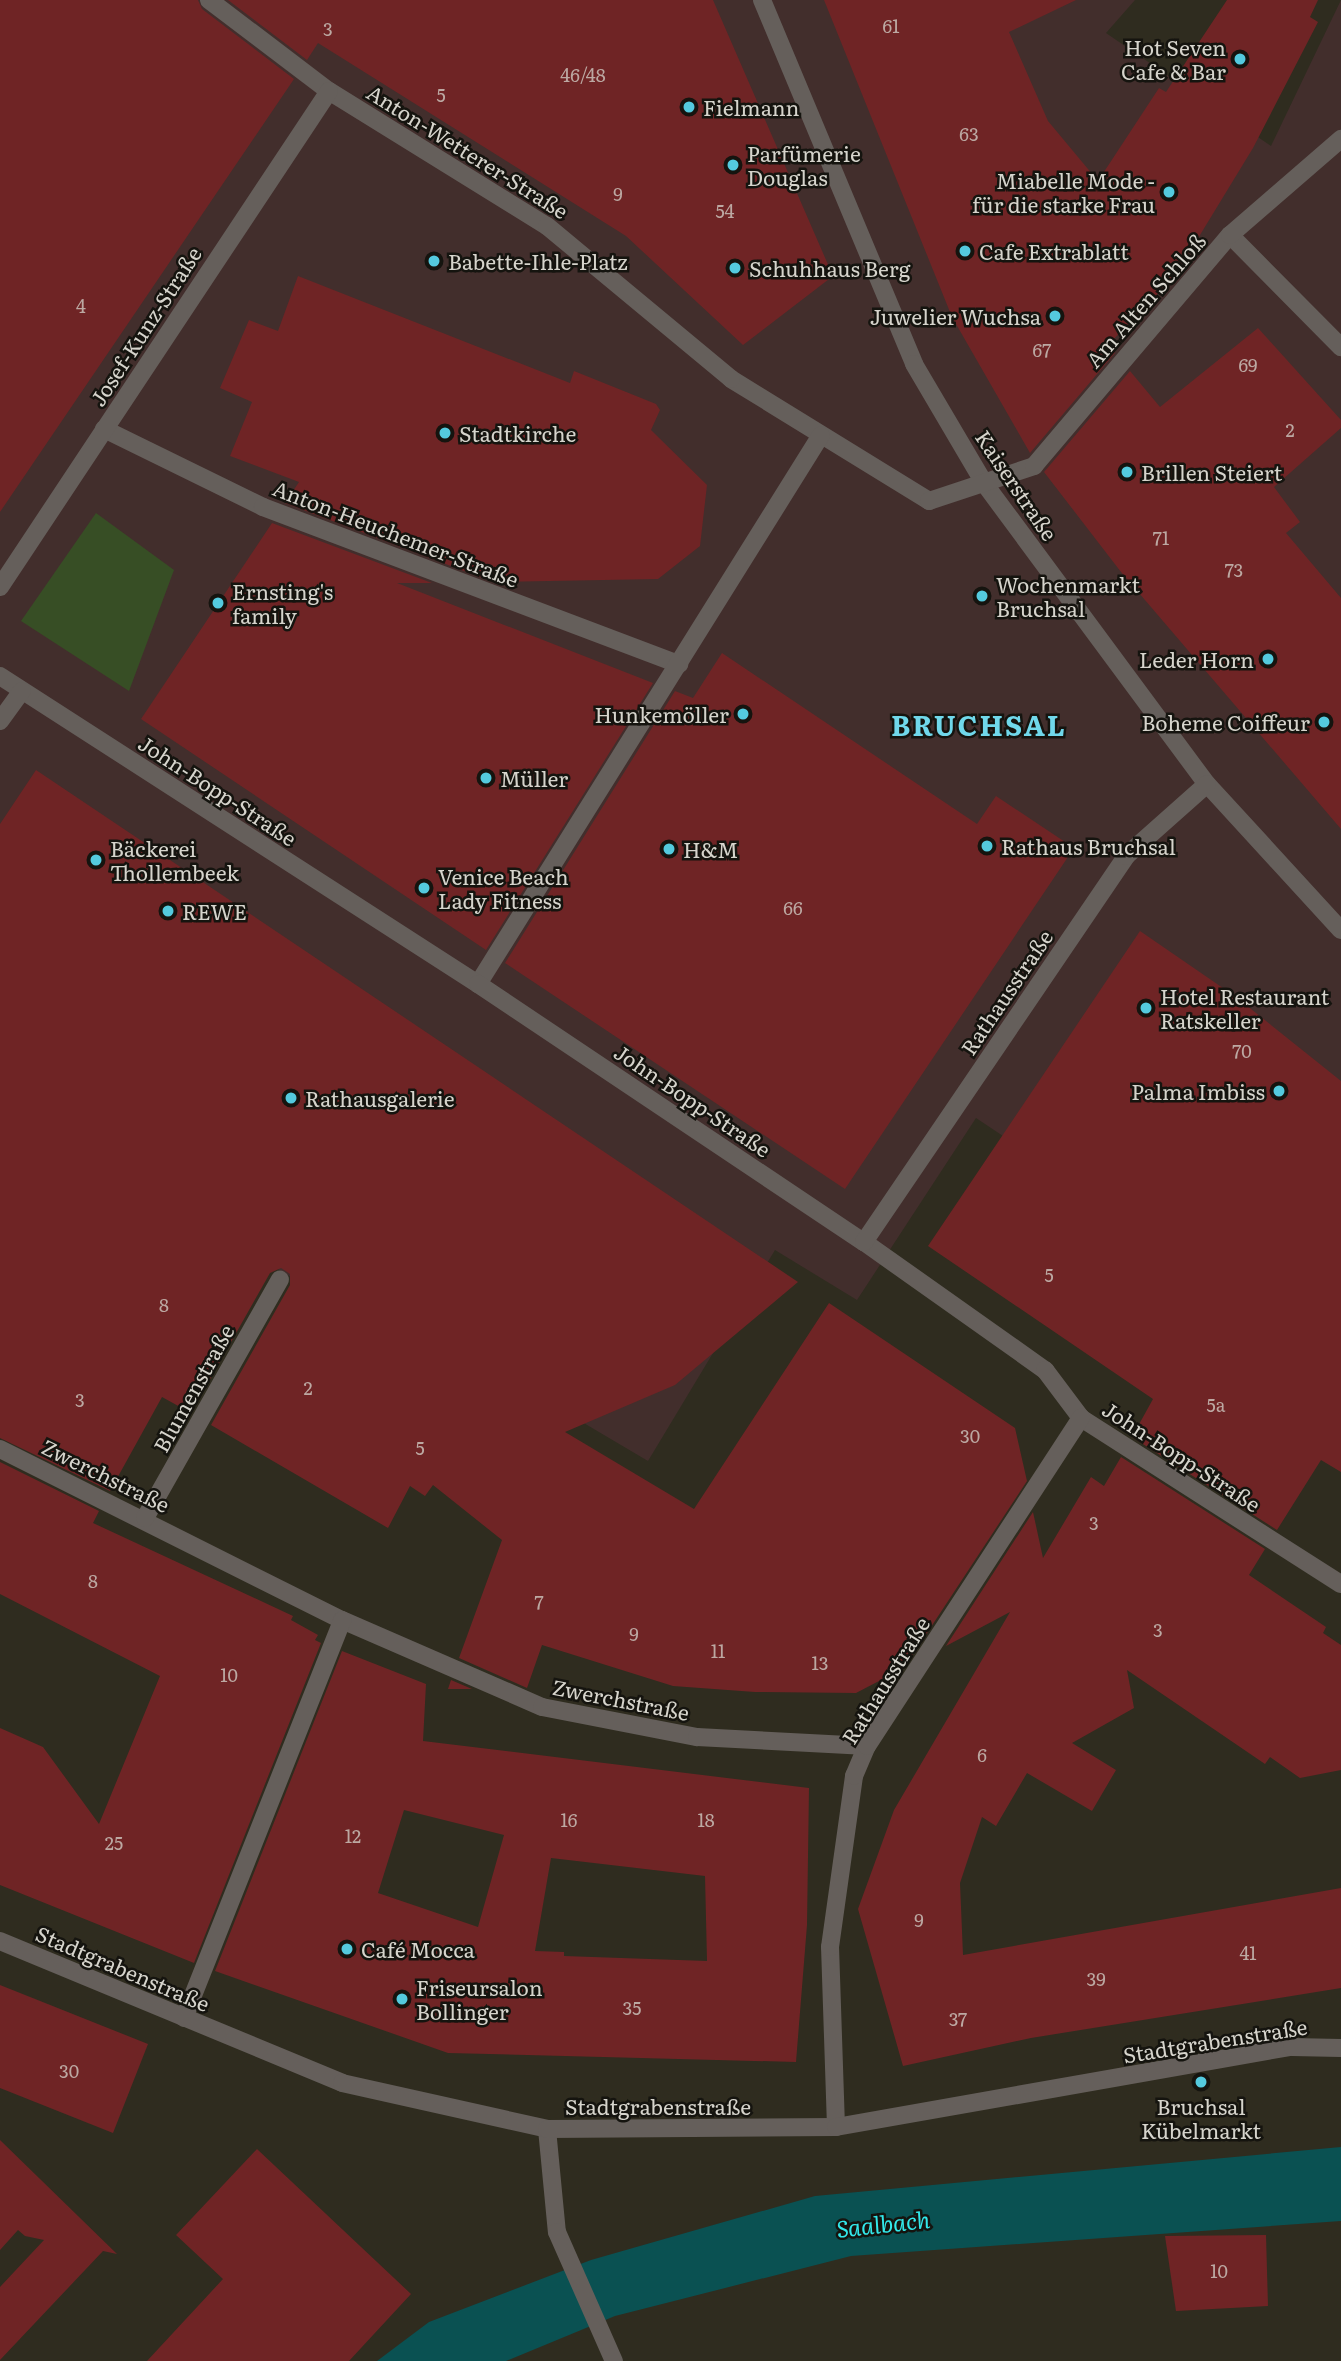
<!DOCTYPE html>
<meta charset="utf-8">
<style>
body{margin:0}
#map{position:relative;width:1341px;height:2361px;overflow:hidden;background:#2f2c1f;font-family:Literata,serif}
div>[style]{position:absolute}
[style*='--x']{left:calc(var(--x)*1px);top:calc(var(--y)*1px);width:calc(var(--w)*1px);rotate:calc(var(--a)*1deg)}
.commercial>*{inset:0;background:#422e2c}
.green>*{inset:0;background:#374e25}
.water>*{inset:0;background:#0a5152}
.building>*{inset:0;background:#6f2425}
.service>*{height:18px;margin:-9px;padding:0 9px;transform-origin:9px;border-radius:9px;background:#655f5b}
.pedestrian>*{height:18px;margin:-9px;padding:0 9px;transform-origin:9px;border-radius:9px;background:#655f5b}
.minor>*{height:18px;margin:-9px;padding:0 9px;transform-origin:9px;border-radius:9px;background:#655f5b}
.tertiary>*{height:18px;margin:-9px;padding:0 9px;transform-origin:9px;border-radius:9px;background:#655f5b}
.dots>*{width:19px;height:19px;translate:-50% -50%;box-sizing:border-box;border:4px solid #15140f;border-radius:50%}
span{translate:-50% -50%;white-space:nowrap;text-align:center;line-height:1.15;-webkit-text-stroke:5px #15140f;paint-order:stroke}
.number-label{font-size:18px;color:#bca8a2}
.number-label span{-webkit-text-stroke-width:0}
.poi-label{font-size:21px;color:#d6d4cc}
.right{translate:-100% -50%;text-align:right}
.left{translate:0 -50%;text-align:left}
.street-label{font-size:21px;color:#d6d4cc}
.water-label{font-size:23px;color:#32e8ea;font-style:italic}
.district-label{font-size:28px;color:#70d8eb;font-weight:700;letter-spacing:2px}
</style>
<div id="map">
<div class="commercial">
<div style="clip-path:polygon(0 0,1135px 0,1106px 33px,1271px 146px,1341px 0,1341px 1278px,1093px 1196px,976px 1118px,857px 1300px,775px 1250px,648px 1461px,411px 1321px,397px 1342px,28px 1116px,0 1055px)"></div>
</div>
<div class="green">
<div style="clip-path:polygon(96px 513px,174px 570px,129px 691px,21px 621px)"></div>
</div>
<div class="water">
<div style="clip-path:polygon(1341px 2147px,1341px 2221px,851px 2256px,615px 2316px,506px 2361px,377px 2361px,429px 2322px,591px 2260px,815px 2196px)"></div>
</div>
<div class="building">
<div style="clip-path:polygon(0 0,198px 0,202px 9px,294px 79px,0 512px)"></div>
<div style="clip-path:polygon(228px 0,713px 0,833px 276px,743px 345px,626px 236px,318px 43px,307px 60px)"></div>
<div style="clip-path:polygon(824px 0,1076px 0,1009px 32px,1048px 121px,1098px 181px,1159px 88px,1166px 92px,1227px 0,1318px 0,1310px 17px,1318px 22px,1253px 148px,1175px 276px,1108px 345px,1115px 353px,1030px 453px,952px 317px)"></div>
<div style="clip-path:polygon(298px 276px,570px 383px,574px 371px,656px 404px,660px 410px,651px 430px,707px 485px,700px 546px,658px 579px,493px 582px,285px 503px,299px 482px,230px 456px,252px 402px,220px 388px,249px 320px,278px 331px)"></div>
<div style="clip-path:polygon(1258px 328px,1341px 420px,1341px 428px,1274px 487px,1300px 522px,1286px 533px,1341px 598px,1341px 829px,1121px 572px,1044px 472px,1130px 371px,1160px 407px)"></div>
<div style="clip-path:polygon(272px 523px,432px 583px,397px 583px,653px 683px,486px 950px,141px 719px)"></div>
<div style="clip-path:polygon(722px 653px,977px 824px,996px 796px,1074px 848px,845px 1189px,505px 963px,675px 691px,693px 698px)"></div>
<div style="clip-path:polygon(36px 770px,798px 1282px,675px 1385px,565px 1432px,694px 1509px,829px 1303px,1015px 1428px,1027px 1481px,904px 1668px,856px 1693px,755px 1692px,673px 1686px,542px 1645px,527px 1688px,459px 1658px,502px 1540px,433px 1485px,425px 1496px,410px 1486px,388px 1528px,211px 1425px,290px 1285px,290px 1274px,281px 1268px,270px 1273px,191px 1413px,162px 1397px,110px 1491px,0 1438px,0 824px)"></div>
<div style="clip-path:polygon(1140px 931px,1236px 997px,1341px 1081px,1341px 1472px,1321px 1460px,1277px 1530px,1132px 1437px,1153px 1399px,928px 1246px)"></div>
<div style="clip-path:polygon(1121px 1457px,1265px 1549px,1249px 1575px,1326px 1627px,1323px 1633px,1341px 1645px,1341px 1770px,1300px 1778px,1270px 1757px,1265px 1764px,1127px 1670px,1134px 1708px,1072px 1743px,1116px 1770px,1092px 1811px,1027px 1773px,996px 1826px,982px 1817px,960px 1883px,963px 1955px,1341px 1888px,1341px 1988px,1031px 2038px,903px 2066px,858px 1909px,894px 1810px,1010px 1612px,946px 1646px,1033px 1512px,1043px 1558px,1091px 1477px,1104px 1486px)"></div>
<div style="clip-path:polygon(0 1462px,99px 1511px,93px 1523px,293px 1616px,291px 1620px,318px 1635px,315px 1640px,321px 1643px,194px 1963px,0 1885px,0 1728px,43px 1747px,99px 1824px,160px 1676px,0 1594px)"></div>
<div style="clip-path:polygon(evenodd,342px 1651px,426px 1684px,423px 1741px,809px 1788px,807px 1925px,796px 2062px,448px 2053px,215px 1971px,342px 1651px,404px 1810px,504px 1835px,478px 1927px,378px 1893px,404px 1810px,342px 1651px,551px 1858px,705px 1876px,707px 1961px,564px 1956px,564px 1952px,535px 1951px,551px 1858px)"></div>
<div style="clip-path:polygon(451px 1680px,472px 1689px,448px 1689px)"></div>
<div style="clip-path:polygon(0 1985px,148px 2044px,113px 2133px,0 2088px)"></div>
<div style="clip-path:polygon(0 2140px,117px 2254px,103px 2251px,0 2360px,0 2287px,44px 2240px,25px 2236px,18px 2230px,0 2250px)"></div>
<div style="clip-path:polygon(257px 2149px,411px 2294px,349px 2361px,147px 2361px,223px 2279px,176px 2235px)"></div>
<div style="clip-path:polygon(1266px 2235px,1268px 2306px,1176px 2311px,1165px 2236px)"></div>
</div>
<div class="service">
<div style="--x:547;--y:2129;--w:103;--a:84.5"></div>
<div style="--x:557;--y:2232;--w:141;--a:66.2"></div>
</div>
<div class="pedestrian">
<div style="--x:762;--y:0;--w:394;--a:67.3"></div>
<div style="--x:914;--y:364;--w:138;--a:59.5"></div>
<div style="--x:984;--y:483;--w:375;--a:53.5"></div>
<div style="--x:1207;--y:784;--w:198;--a:47.5"></div>
<div style="--x:1230;--y:235;--w:158;--a:45.3"></div>
<div style="--x:731;--y:379;--w:233;--a:31.6"></div>
<div style="--x:929;--y:501;--w:111;--a:-18.4"></div>
<div style="--x:1034;--y:466;--w:303;--a:-49.7"></div>
<div style="--x:1230;--y:235;--w:147;--a:-40.9"></div>
<div style="--x:104;--y:429;--w:177;--a:26.1"></div>
<div style="--x:263;--y:507;--w:445;--a:20.7"></div>
<div style="--x:478;--y:984;--w:647;--a:-58"></div>
</div>
<div class="minor">
<div style="--x:209;--y:0;--w:151;--a:37.2"></div>
<div style="--x:329;--y:91;--w:256;--a:31.8"></div>
<div style="--x:547;--y:226;--w:239;--a:39.7"></div>
<div style="--x:0;--y:587;--w:595;--a:-56.44"></div>
<div style="--x:0;--y:676;--w:569;--a:32.8"></div>
<div style="--x:478;--y:984;--w:464;--a:33.8"></div>
<div style="--x:864;--y:1242;--w:222;--a:35.3"></div>
<div style="--x:1045;--y:1370;--w:60;--a:53.1"></div>
<div style="--x:1081;--y:1418;--w:308;--a:32.6"></div>
<div style="--x:0;--y:721;--w:37;--a:-54"></div>
<div style="--x:864;--y:1242;--w:467;--a:-55.8"></div>
<div style="--x:1126;--y:856;--w:108;--a:-41.6"></div>
<div style="--x:0;--y:1449;--w:382;--a:26.6"></div>
<div style="--x:342;--y:1620;--w:218;--a:23.5"></div>
<div style="--x:542;--y:1707;--w:158;--a:11"></div>
<div style="--x:697;--y:1737;--w:170;--a:3"></div>
<div style="--x:145;--y:1518;--w:274;--a:-60.5"></div>
<div style="--x:184;--y:2018;--w:428;--a:-68.3"></div>
<div style="--x:836;--y:2127;--w:180;--a:-91.9"></div>
<div style="--x:830;--y:1947;--w:173;--a:-82"></div>
<div style="--x:854;--y:1776;--w:33;--a:-67"></div>
<div style="--x:867;--y:1746;--w:392;--a:-56.9"></div>
</div>
<div class="tertiary">
<div style="--x:0;--y:1941;--w:370;--a:22.5"></div>
<div style="--x:342;--y:2083;--w:210;--a:12.6"></div>
<div style="--x:547;--y:2129;--w:289;--a:-0.4"></div>
<div style="--x:836;--y:2127;--w:463;--a:-10"></div>
<div style="--x:1292;--y:2047;--w:49;--a:1.2"></div>
</div>
<div class="dots">
<div style="left:1240px;top:59px;background:#54cade"></div>
<div style="left:689px;top:107px;background:#54cade"></div>
<div style="left:733px;top:165px;background:#54cade"></div>
<div style="left:1169px;top:192px;background:#54cade"></div>
<div style="left:965px;top:251px;background:#54cade"></div>
<div style="left:434px;top:261px;background:#54cade"></div>
<div style="left:735px;top:268px;background:#54cade"></div>
<div style="left:1055px;top:316px;background:#54cade"></div>
<div style="left:445px;top:433px;background:#54cade"></div>
<div style="left:1127px;top:472px;background:#54cade"></div>
<div style="left:982px;top:596px;background:#54cade"></div>
<div style="left:218px;top:603px;background:#54cade"></div>
<div style="left:1268px;top:659px;background:#54cade"></div>
<div style="left:743px;top:714px;background:#54cade"></div>
<div style="left:1324px;top:722px;background:#54cade"></div>
<div style="left:486px;top:778px;background:#54cade"></div>
<div style="left:987px;top:846px;background:#54cade"></div>
<div style="left:669px;top:849px;background:#54cade"></div>
<div style="left:96px;top:860px;background:#54cade"></div>
<div style="left:424px;top:888px;background:#54cade"></div>
<div style="left:168px;top:911px;background:#54cade"></div>
<div style="left:1146px;top:1008px;background:#54cade"></div>
<div style="left:1279px;top:1091px;background:#54cade"></div>
<div style="left:291px;top:1098px;background:#54cade"></div>
<div style="left:347px;top:1949px;background:#54cade"></div>
<div style="left:402px;top:1999px;background:#54cade"></div>
<div style="left:1201px;top:2082px;background:#54cade"></div>
</div>
<div class="number-label">
<span style="left:891px;top:26px">61</span>
<span style="left:328px;top:29px">3</span>
<span style="left:583px;top:75px">46/48</span>
<span style="left:441px;top:95px">5</span>
<span style="left:969px;top:134px">63</span>
<span style="left:618px;top:194px">9</span>
<span style="left:725px;top:211px">54</span>
<span style="left:81px;top:306px">4</span>
<span style="left:1042px;top:350px">67</span>
<span style="left:1248px;top:365px">69</span>
<span style="left:1290px;top:430px">2</span>
<span style="left:1161px;top:538px">71</span>
<span style="left:1234px;top:570px">73</span>
<span style="left:793px;top:908px">66</span>
<span style="left:1242px;top:1051px">70</span>
<span style="left:1049px;top:1275px">5</span>
<span style="left:164px;top:1305px">8</span>
<span style="left:308px;top:1388px">2</span>
<span style="left:80px;top:1400px">3</span>
<span style="left:1216px;top:1405px">5a</span>
<span style="left:970px;top:1436px">30</span>
<span style="left:420px;top:1448px">5</span>
<span style="left:1094px;top:1523px">3</span>
<span style="left:93px;top:1581px">8</span>
<span style="left:539px;top:1602px">7</span>
<span style="left:1158px;top:1630px">3</span>
<span style="left:634px;top:1634px">9</span>
<span style="left:718px;top:1651px">11</span>
<span style="left:820px;top:1663px">13</span>
<span style="left:229px;top:1675px">10</span>
<span style="left:982px;top:1755px">6</span>
<span style="left:569px;top:1820px">16</span>
<span style="left:706px;top:1820px">18</span>
<span style="left:353px;top:1836px">12</span>
<span style="left:114px;top:1843px">25</span>
<span style="left:919px;top:1920px">9</span>
<span style="left:1248px;top:1953px">41</span>
<span style="left:1096px;top:1979px">39</span>
<span style="left:632px;top:2008px">35</span>
<span style="left:958px;top:2019px">37</span>
<span style="left:69px;top:2071px">30</span>
<span style="left:1219px;top:2271px">10</span>
</div>
<div class="poi-label">
<span class="right" style="left:1226px;top:59px">Hot Seven<br>Cafe &amp; Bar</span>
<span class="left" style="left:703px;top:107px">Fielmann</span>
<span class="left" style="left:747px;top:165px">Parfümerie<br>Douglas</span>
<span class="right" style="left:1155px;top:192px">Miabelle Mode -<br>für die starke Frau</span>
<span class="left" style="left:979px;top:251px">Cafe Extrablatt</span>
<span class="left" style="left:448px;top:261px">Babette-Ihle-Platz</span>
<span class="left" style="left:749px;top:268px">Schuhhaus Berg</span>
<span class="right" style="left:1041px;top:316px">Juwelier Wuchsa</span>
<span class="left" style="left:459px;top:433px">Stadtkirche</span>
<span class="left" style="left:1141px;top:472px">Brillen Steiert</span>
<span class="left" style="left:996px;top:596px">Wochenmarkt<br>Bruchsal</span>
<span class="left" style="left:232px;top:603px">Ernsting's<br>family</span>
<span class="right" style="left:1254px;top:659px">Leder Horn</span>
<span class="right" style="left:729px;top:714px">Hunkemöller</span>
<span class="right" style="left:1310px;top:722px">Boheme Coiffeur</span>
<span class="left" style="left:500px;top:778px">Müller</span>
<span class="left" style="left:1001px;top:846px">Rathaus Bruchsal</span>
<span class="left" style="left:110px;top:860px">Bäckerei<br>Thollembeek</span>
<span class="left" style="left:683px;top:849px">H&amp;M</span>
<span class="left" style="left:438px;top:888px">Venice Beach<br>Lady Fitness</span>
<span class="left" style="left:182px;top:911px">REWE</span>
<span class="left" style="left:1160px;top:1008px">Hotel Restaurant<br>Ratskeller</span>
<span class="right" style="left:1265px;top:1091px">Palma Imbiss</span>
<span class="left" style="left:305px;top:1098px">Rathausgalerie</span>
<span class="left" style="left:361px;top:1949px">Café Mocca</span>
<span class="left" style="left:416px;top:1999px">Friseursalon<br>Bollinger</span>
<span style="left:1201px;top:2118px">Bruchsal<br>Kübelmarkt</span>
</div>
<div class="street-label">
<span style="left:468px;top:151px;rotate:32deg">Anton-Wetterer-Straße</span>
<span style="left:1145px;top:300px;rotate:-49deg">Am Alten Schloß</span>
<span style="left:145px;top:326px;rotate:-57deg">Josef-Kunz-Straße</span>
<span style="left:1017px;top:485px;rotate:56deg">Kaiserstraße</span>
<span style="left:396px;top:533px;rotate:21deg">Anton-Heuchemer-Straße</span>
<span style="left:218px;top:790px;rotate:33deg">John-Bopp-Straße</span>
<span style="left:1006px;top:992px;rotate:-56deg">Rathausstraße</span>
<span style="left:693px;top:1100px;rotate:34deg">John-Bopp-Straße</span>
<span style="left:193px;top:1388px;rotate:-61deg">Blumenstraße</span>
<span style="left:1182px;top:1456px;rotate:33deg">John-Bopp-Straße</span>
<span style="left:106px;top:1475px;rotate:26deg">Zwerchstraße</span>
<span style="left:885px;top:1680px;rotate:-58deg">Rathausstraße</span>
<span style="left:621px;top:1699px;rotate:11deg">Zwerchstraße</span>
<span style="left:123px;top:1968px;rotate:23deg">Stadtgrabenstraße</span>
<span style="left:1215px;top:2040px;rotate:-9deg">Stadtgrabenstraße</span>
<span style="left:658px;top:2106px">Stadtgrabenstraße</span>
</div>
<div class="water-label">
<span style="left:883px;top:2223px;rotate:-6deg">Saalbach</span>
</div>
<div class="district-label">
<span style="left:979px;top:724px">BRUCHSAL</span>
</div>
</div>
